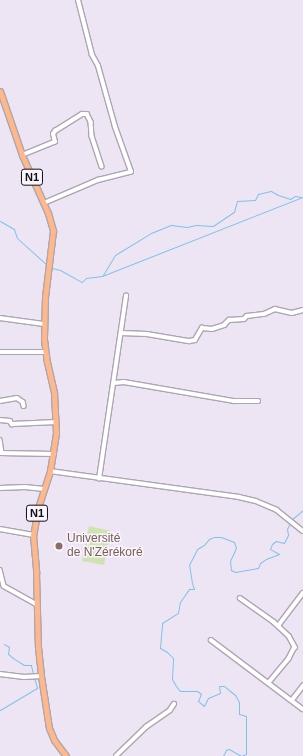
<!DOCTYPE html>
<meta charset="utf-8">
<style>
body{margin:0}
#map{position:relative;width:303px;height:756px;overflow:hidden;background:#eee5f4;font-family:Helvetica,sans-serif}
div>[style]{position:absolute}
[style*='--x']{left:calc(var(--x)*1px);top:calc(var(--y)*1px);width:calc(var(--w)*1px);rotate:calc(var(--a)*1deg)}
.green>*{inset:0;background:#cfe2b2}
.stream>*{height:1px;margin:-0.5px;padding:0 0.5px;transform-origin:0.5px;border-radius:0.5px;background:#7fc2e8}
.roads{filter:drop-shadow(1px 0 #aea5b3) drop-shadow(-1px 0 #aea5b3) drop-shadow(0 1px #aea5b3) drop-shadow(0 -1px #aea5b3)}
.minor>*{height:3.5px;margin:-1.75px;padding:0 1.75px;transform-origin:1.75px;border-radius:1.75px;background:#fff}
.primary>*{height:5px;margin:-2.5px;padding:0 2.5px;transform-origin:2.5px;border-radius:2.5px;background:#feb889}
.dots>*{width:11px;height:11px;translate:-50% -50%;box-sizing:border-box;border:2px solid #f9f4fd;border-radius:50%}
span{translate:-50% -50%;white-space:nowrap;text-align:center;line-height:1.15;-webkit-text-stroke:3px #f9f4fd;paint-order:stroke}
.shield-label span{padding:1px 3px;background:#f9f4fd;border:1px solid;border-radius:3px;-webkit-text-stroke-width:0}
.shield-label{font-size:11px;color:#131015;font-weight:700}
.education-label{font-size:12px;color:#785e54}
.left{translate:0 -50%;text-align:left}
</style>
<div id="map">
<div class="green">
<div style="clip-path:polygon(89px 526px,111px 531px,104px 565px,82px 561px)"></div>
</div>
<div class="stream">
<div style="--x:0;--y:221;--w:16;--a:30"></div>
<div style="--x:14;--y:229;--w:9;--a:72"></div>
<div style="--x:17;--y:238;--w:40;--a:42"></div>
<div style="--x:52;--y:268;--w:8;--a:14"></div>
<div style="--x:60;--y:270;--w:25;--a:29"></div>
<div style="--x:82;--y:282;--w:6;--a:-45"></div>
<div style="--x:86;--y:278;--w:16;--a:-7"></div>
<div style="--x:102;--y:276;--w:216;--a:-21.5"></div>
<div style="--x:103;--y:275;--w:23;--a:-59"></div>
<div style="--x:115;--y:255;--w:42;--a:-31.4"></div>
<div style="--x:151;--y:233;--w:22;--a:-22"></div>
<div style="--x:171;--y:225;--w:16;--a:7"></div>
<div style="--x:187;--y:227;--w:9;--a:-13"></div>
<div style="--x:196;--y:225;--w:17;--a:3"></div>
<div style="--x:213;--y:226;--w:25;--a:-34"></div>
<div style="--x:234;--y:212;--w:11;--a:-75"></div>
<div style="--x:237;--y:201;--w:18;--a:-3"></div>
<div style="--x:255;--y:200;--w:7;--a:-63"></div>
<div style="--x:258;--y:194;--w:13;--a:-13"></div>
<div style="--x:271;--y:191;--w:8;--a:30"></div>
<div style="--x:278;--y:195;--w:13;--a:18"></div>
<div style="--x:290;--y:199;--w:6;--a:-31"></div>
<div style="--x:295;--y:196;--w:6;--a:9"></div>
<div style="--x:291;--y:520;--w:16;--a:-40"></div>
<div style="--x:0;--y:710;--w:43;--a:-30.7"></div>
<div style="--x:37;--y:688;--w:24;--a:-105"></div>
<div style="--x:31;--y:665;--w:7;--a:180"></div>
<div style="--x:24;--y:665;--w:13;--a:-148"></div>
<div style="--x:13;--y:658;--w:6;--a:-141"></div>
<div style="--x:8;--y:654;--w:7;--a:-82"></div>
<div style="--x:9;--y:647;--w:6;--a:-149"></div>
<div style="--x:223;--y:756;--w:7;--a:-63"></div>
<div style="--x:226;--y:750;--w:3;--a:-18"></div>
<div style="--x:229;--y:749;--w:14;--a:30"></div>
<div style="--x:241;--y:756;--w:5;--a:-22"></div>
<div style="--x:246;--y:754;--w:38;--a:-90"></div>
<div style="--x:246;--y:716;--w:7;--a:-164"></div>
<div style="--x:239;--y:714;--w:12;--a:-90"></div>
<div style="--x:239;--y:702;--w:8;--a:-120"></div>
<div style="--x:235;--y:695;--w:14;--a:-141"></div>
<div style="--x:224;--y:686;--w:5;--a:180"></div>
<div style="--x:219;--y:686;--w:7;--a:82"></div>
<div style="--x:220;--y:693;--w:13;--a:157"></div>
<div style="--x:208;--y:698;--w:9;--a:117"></div>
<div style="--x:204;--y:706;--w:8;--a:-140"></div>
<div style="--x:198;--y:701;--w:8;--a:-67"></div>
<div style="--x:201;--y:694;--w:5;--a:-143"></div>
<div style="--x:197;--y:691;--w:17;--a:180"></div>
<div style="--x:180;--y:691;--w:6;--a:-129"></div>
<div style="--x:176;--y:686;--w:8;--a:-120"></div>
<div style="--x:172;--y:679;--w:21;--a:-87"></div>
<div style="--x:173;--y:658;--w:8;--a:-135"></div>
<div style="--x:167;--y:652;--w:8;--a:-150"></div>
<div style="--x:160;--y:648;--w:25;--a:-85"></div>
<div style="--x:162;--y:623;--w:19;--a:-32"></div>
<div style="--x:178;--y:613;--w:11;--a:-80"></div>
<div style="--x:180;--y:602;--w:16;--a:-55"></div>
<div style="--x:189;--y:589;--w:5;--a:0"></div>
<div style="--x:194;--y:589;--w:6;--a:-108"></div>
<div style="--x:192;--y:583;--w:18;--a:-99"></div>
<div style="--x:189;--y:565;--w:18;--a:-63"></div>
<div style="--x:197;--y:549;--w:8;--a:-30"></div>
<div style="--x:204;--y:545;--w:8;--a:-50"></div>
<div style="--x:209;--y:539;--w:5;--a:-22"></div>
<div style="--x:214;--y:537;--w:7;--a:0"></div>
<div style="--x:221;--y:537;--w:14;--a:21"></div>
<div style="--x:234;--y:542;--w:6;--a:72"></div>
<div style="--x:236;--y:548;--w:14;--a:115"></div>
<div style="--x:230;--y:561;--w:9;--a:84"></div>
<div style="--x:231;--y:570;--w:4;--a:27"></div>
<div style="--x:235;--y:572;--w:23;--a:-10"></div>
<div style="--x:258;--y:568;--w:5;--a:-68"></div>
<div style="--x:260;--y:563;--w:7;--a:-34"></div>
<div style="--x:266;--y:559;--w:14;--a:-21"></div>
<div style="--x:279;--y:554;--w:10;--a:-151"></div>
<div style="--x:270;--y:549;--w:5;--a:-68"></div>
<div style="--x:272;--y:544;--w:5;--a:-37"></div>
<div style="--x:276;--y:541;--w:8;--a:14"></div>
<div style="--x:284;--y:543;--w:9;--a:-63"></div>
<div style="--x:288;--y:535;--w:6;--a:-99"></div>
<div style="--x:287;--y:529;--w:7;--a:-63"></div>
</div>
<div class="roads">
<div class="minor">
<div style="--x:22;--y:155;--w:35;--a:-22"></div>
<div style="--x:55;--y:142;--w:8;--a:-104"></div>
<div style="--x:53;--y:134;--w:4;--a:-56"></div>
<div style="--x:55;--y:131;--w:32;--a:-32"></div>
<div style="--x:82;--y:114;--w:5;--a:0"></div>
<div style="--x:87;--y:114;--w:9;--a:63"></div>
<div style="--x:91;--y:122;--w:14;--a:86"></div>
<div style="--x:92;--y:136;--w:32;--a:72"></div>
<div style="--x:44;--y:203;--w:59;--a:-23.1"></div>
<div style="--x:98;--y:180;--w:34;--a:-14"></div>
<div style="--x:131;--y:172;--w:48;--a:-109.6"></div>
<div style="--x:115;--y:127;--w:63;--a:-105.6"></div>
<div style="--x:98;--y:66;--w:13;--a:-119"></div>
<div style="--x:92;--y:55;--w:57;--a:-104.3"></div>
<div style="--x:0;--y:318;--w:44;--a:7.8"></div>
<div style="--x:121;--y:333;--w:26;--a:2"></div>
<div style="--x:147;--y:334;--w:43;--a:9.5"></div>
<div style="--x:189;--y:341;--w:6;--a:-9"></div>
<div style="--x:195;--y:340;--w:14;--a:-60"></div>
<div style="--x:202;--y:328;--w:10;--a:6"></div>
<div style="--x:212;--y:329;--w:13;--a:-18"></div>
<div style="--x:224;--y:325;--w:7;--a:-45"></div>
<div style="--x:229;--y:320;--w:15;--a:-4"></div>
<div style="--x:244;--y:319;--w:4;--a:-45"></div>
<div style="--x:247;--y:316;--w:17;--a:-7"></div>
<div style="--x:264;--y:314;--w:12;--a:-24"></div>
<div style="--x:275;--y:309;--w:17;--a:13"></div>
<div style="--x:292;--y:313;--w:11;--a:-15"></div>
<div style="--x:0;--y:352;--w:45;--a:0"></div>
<div style="--x:114;--y:383;--w:10;--a:-6"></div>
<div style="--x:124;--y:382;--w:112;--a:9.8"></div>
<div style="--x:234;--y:401;--w:24;--a:0"></div>
<div style="--x:0;--y:401;--w:17;--a:-10"></div>
<div style="--x:17;--y:398;--w:7;--a:34"></div>
<div style="--x:23;--y:402;--w:4;--a:76"></div>
<div style="--x:0;--y:420;--w:10;--a:6"></div>
<div style="--x:10;--y:421;--w:4;--a:56"></div>
<div style="--x:12;--y:424;--w:44;--a:-2.6"></div>
<div style="--x:0;--y:440;--w:13;--a:81"></div>
<div style="--x:0;--y:453;--w:54;--a:1.1"></div>
<div style="--x:50;--y:471;--w:191;--a:7.8"></div>
<div style="--x:239;--y:497;--w:17;--a:13"></div>
<div style="--x:256;--y:501;--w:23;--a:23"></div>
<div style="--x:277;--y:510;--w:33;--a:39"></div>
<div style="--x:99;--y:479;--w:185;--a:-81.6"></div>
<div style="--x:0;--y:488;--w:25;--a:-2"></div>
<div style="--x:25;--y:487;--w:19;--a:6"></div>
<div style="--x:0;--y:529;--w:34;--a:10"></div>
<div style="--x:0;--y:570;--w:16;--a:76"></div>
<div style="--x:4;--y:586;--w:38;--a:29"></div>
<div style="--x:240;--y:598;--w:42;--a:35.2"></div>
<div style="--x:274;--y:622;--w:21;--a:43"></div>
<div style="--x:289;--y:636;--w:13;--a:61"></div>
<div style="--x:295;--y:647;--w:13;--a:117"></div>
<div style="--x:289;--y:659;--w:31;--a:130"></div>
<div style="--x:278;--y:626;--w:41;--a:-52.9"></div>
<div style="--x:211;--y:640;--w:115;--a:36.9"></div>
<div style="--x:0;--y:674;--w:24;--a:7"></div>
<div style="--x:24;--y:677;--w:17;--a:-3"></div>
<div style="--x:292;--y:700;--w:18;--a:-52"></div>
<div style="--x:116;--y:756;--w:42;--a:-44"></div>
<div style="--x:146;--y:727;--w:29;--a:-35"></div>
<div style="--x:170;--y:710;--w:7;--a:-56"></div>
</div>
<div class="primary">
<div style="--x:0;--y:91;--w:68;--a:71"></div>
<div style="--x:22;--y:155;--w:64;--a:65.9"></div>
<div style="--x:48;--y:213;--w:19;--a:74"></div>
<div style="--x:53;--y:231;--w:66;--a:96.9"></div>
<div style="--x:45;--y:297;--w:42;--a:91.4"></div>
<div style="--x:44;--y:339;--w:23;--a:83"></div>
<div style="--x:47;--y:362;--w:32;--a:77"></div>
<div style="--x:54;--y:393;--w:40;--a:87.1"></div>
<div style="--x:56;--y:433;--w:38;--a:99"></div>
<div style="--x:50;--y:471;--w:39;--a:108"></div>
<div style="--x:38;--y:508;--w:27;--a:100"></div>
<div style="--x:33;--y:535;--w:38;--a:85"></div>
<div style="--x:36;--y:573;--w:74;--a:88.5"></div>
<div style="--x:38;--y:647;--w:29;--a:84"></div>
<div style="--x:41;--y:676;--w:53;--a:81.3"></div>
<div style="--x:49;--y:728;--w:13;--a:67"></div>
<div style="--x:54;--y:740;--w:20;--a:53"></div>
</div>
</div>
<div class="dots">
<div style="left:59px;top:546px;background:#8d6e63"></div>
</div>
<div class="shield-label">
<span style="left:32px;top:177px">N1</span>
<span style="left:37px;top:513px">N1</span>
</div>
<div class="education-label">
<span class="left" style="left:67px;top:546px">Université<br>de N'Zérékoré</span>
</div>
</div>
